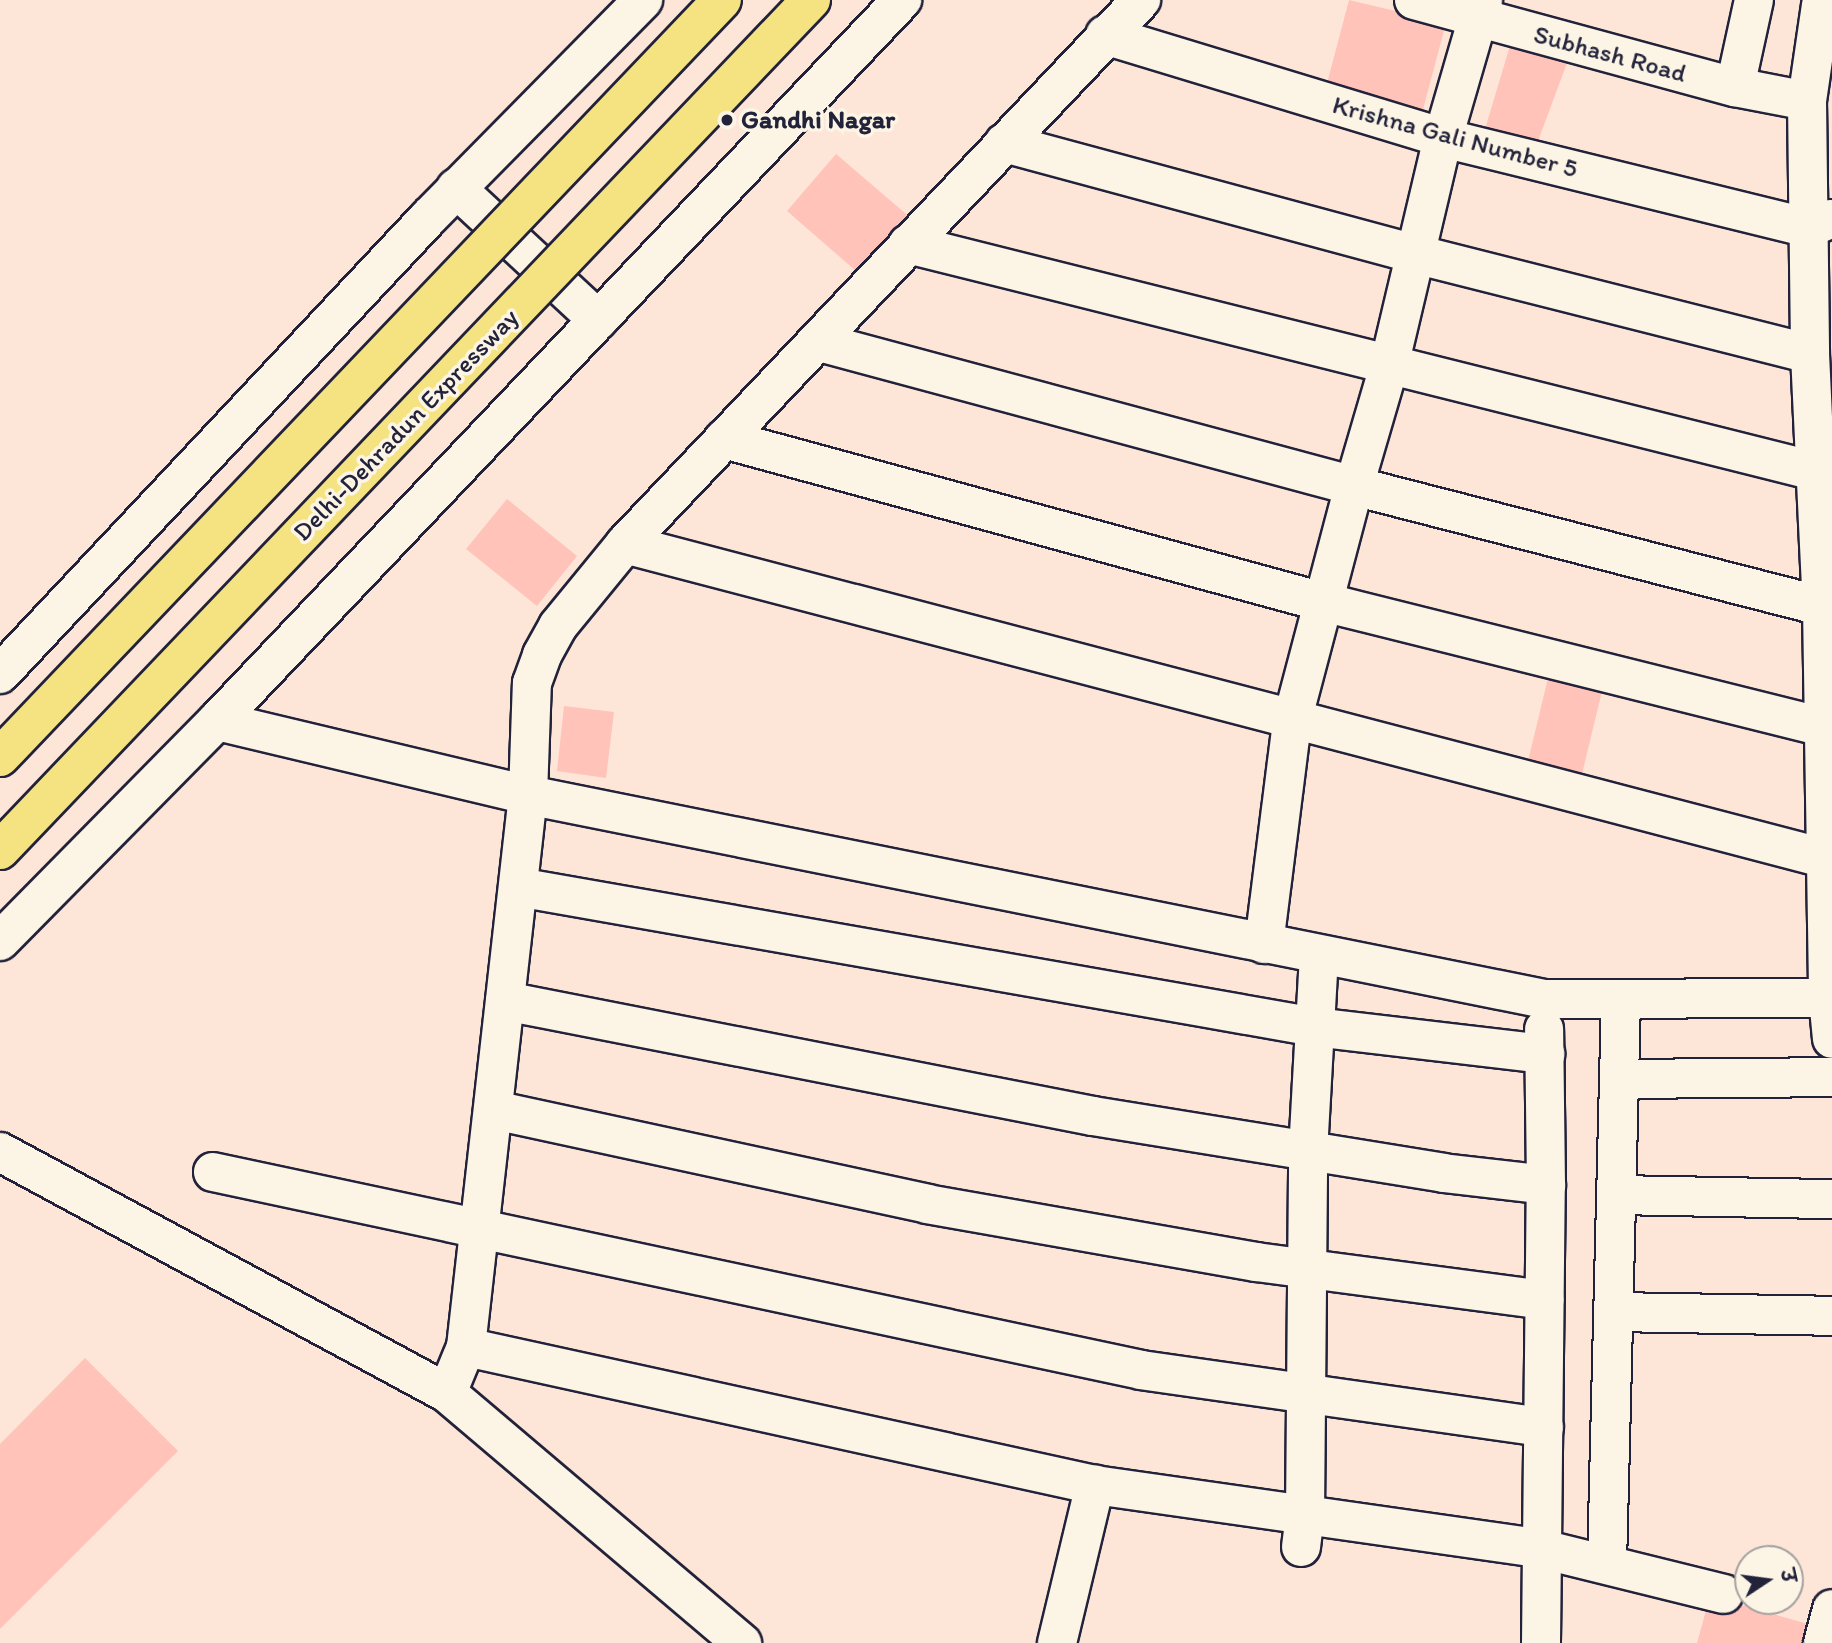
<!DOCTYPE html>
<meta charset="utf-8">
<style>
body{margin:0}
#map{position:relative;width:1832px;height:1643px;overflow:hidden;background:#fde6d8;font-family:Itim,"Playpen Sans Deva",sans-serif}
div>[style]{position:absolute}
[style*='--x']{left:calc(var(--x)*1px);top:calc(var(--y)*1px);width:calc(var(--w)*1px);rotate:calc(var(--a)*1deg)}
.building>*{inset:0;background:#ffc3ba}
.roads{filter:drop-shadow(2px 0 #22223b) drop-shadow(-2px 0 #22223b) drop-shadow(0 2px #22223b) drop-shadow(0 -2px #22223b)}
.street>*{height:38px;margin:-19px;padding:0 19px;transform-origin:19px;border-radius:19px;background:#fcf5e5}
.secondary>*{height:38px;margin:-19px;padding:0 19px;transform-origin:19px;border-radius:19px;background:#fcf5e5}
.bridges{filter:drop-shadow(2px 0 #22223b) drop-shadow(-2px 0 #22223b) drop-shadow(0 2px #22223b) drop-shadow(0 -2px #22223b)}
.highway-bridge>*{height:38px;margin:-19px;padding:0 19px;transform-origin:19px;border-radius:19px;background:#f5e382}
.dots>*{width:19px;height:19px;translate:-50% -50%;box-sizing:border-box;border:4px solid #fcf5e5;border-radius:50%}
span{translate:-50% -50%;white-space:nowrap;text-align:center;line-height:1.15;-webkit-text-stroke:7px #fcf5e5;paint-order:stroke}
.street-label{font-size:26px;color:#22223b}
.poi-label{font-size:26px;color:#22223b;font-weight:700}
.left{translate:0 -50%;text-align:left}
.north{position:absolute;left:1734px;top:1545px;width:70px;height:70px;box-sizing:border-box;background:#fcf5e5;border:2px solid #a5a1a1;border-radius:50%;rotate:77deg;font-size:19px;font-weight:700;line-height:28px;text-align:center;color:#22223b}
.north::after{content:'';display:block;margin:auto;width:24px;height:32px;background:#22223b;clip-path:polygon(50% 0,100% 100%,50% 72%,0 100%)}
</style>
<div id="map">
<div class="building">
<div style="clip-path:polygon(1349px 0,1446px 23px,1421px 117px,1325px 91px)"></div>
<div style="clip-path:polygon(1512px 39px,1570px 55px,1538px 141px,1485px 129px)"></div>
<div style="clip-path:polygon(836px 154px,913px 220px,864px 278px,787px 211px)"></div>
<div style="clip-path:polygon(507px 499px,577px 556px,537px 606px,466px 549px)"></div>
<div style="clip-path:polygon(1549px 674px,1603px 687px,1582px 774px,1528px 761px)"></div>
<div style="clip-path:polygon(564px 706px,614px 712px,606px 778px,557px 771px)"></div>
<div style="clip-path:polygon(85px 1358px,178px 1451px,0 1629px,0 1444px)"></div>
<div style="clip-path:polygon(1710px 1596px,1808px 1624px,1803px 1643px,1697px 1643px)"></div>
</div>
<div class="roads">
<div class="street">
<div style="--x:1414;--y:0;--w:333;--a:15.2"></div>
<div style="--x:1735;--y:87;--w:73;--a:11"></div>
<div style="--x:1821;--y:5;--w:97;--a:98.3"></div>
<div style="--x:1807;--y:101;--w:253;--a:89.3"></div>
<div style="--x:1810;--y:354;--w:252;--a:87.3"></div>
<div style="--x:1822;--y:606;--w:392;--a:89.1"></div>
<div style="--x:1828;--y:998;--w:41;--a:84.4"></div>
<div style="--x:1105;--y:35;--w:353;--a:16.9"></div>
<div style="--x:1443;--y:138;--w:377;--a:13.8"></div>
<div style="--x:1809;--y:228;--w:23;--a:-23"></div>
<div style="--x:1735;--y:87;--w:89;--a:-77.7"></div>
<div style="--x:1004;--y:143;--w:426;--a:15.1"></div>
<div style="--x:1415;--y:254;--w:407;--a:14.2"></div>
<div style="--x:908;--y:244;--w:935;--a:14.05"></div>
<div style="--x:819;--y:342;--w:554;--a:15.06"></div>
<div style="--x:1354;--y:486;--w:483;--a:14.4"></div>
<div style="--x:724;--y:439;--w:621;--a:15.22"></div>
<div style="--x:1323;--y:602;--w:515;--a:14.04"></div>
<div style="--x:625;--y:544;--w:1243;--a:14.68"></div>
<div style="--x:217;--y:721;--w:320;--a:13.4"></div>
<div style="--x:528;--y:795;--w:1036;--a:11.35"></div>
<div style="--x:1544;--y:999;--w:284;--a:-0.2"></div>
<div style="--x:518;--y:887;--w:809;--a:9.96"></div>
<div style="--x:1315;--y:1027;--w:232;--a:6.7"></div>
<div style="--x:1264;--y:944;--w:225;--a:-82.8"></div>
<div style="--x:1292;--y:721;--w:243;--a:-75.2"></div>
<div style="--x:1354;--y:486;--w:125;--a:-73.7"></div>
<div style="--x:1389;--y:366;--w:234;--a:-76.7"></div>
<div style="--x:1443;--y:138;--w:144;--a:-73.8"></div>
<div style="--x:505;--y:1001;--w:599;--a:11.07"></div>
<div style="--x:1093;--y:1116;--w:355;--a:9.2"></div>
<div style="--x:1443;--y:1173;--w:104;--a:6.6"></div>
<div style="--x:1619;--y:1079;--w:213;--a:-0.5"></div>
<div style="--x:494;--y:1110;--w:443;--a:12.2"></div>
<div style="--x:927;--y:1204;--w:334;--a:10"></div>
<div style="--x:1256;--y:1262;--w:291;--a:7.5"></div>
<div style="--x:0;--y:1152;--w:508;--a:28.33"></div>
<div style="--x:447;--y:1393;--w:387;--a:40.3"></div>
<div style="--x:213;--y:1172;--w:949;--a:12.04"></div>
<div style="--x:1141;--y:1370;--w:407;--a:8.1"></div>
<div style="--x:1616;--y:1195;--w:216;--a:1.1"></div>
<div style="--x:1613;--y:1312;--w:219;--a:1"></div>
<div style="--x:466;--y:1347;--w:644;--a:12.37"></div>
<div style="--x:1095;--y:1485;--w:452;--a:8.1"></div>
<div style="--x:1542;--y:1549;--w:187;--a:13.9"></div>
<div style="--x:447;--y:1393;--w:50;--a:-67.6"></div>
<div style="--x:466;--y:1347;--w:555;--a:-83.59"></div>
<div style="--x:528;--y:795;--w:112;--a:-88"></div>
<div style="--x:532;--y:683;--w:30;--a:-70"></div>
<div style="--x:542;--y:655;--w:33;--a:-61"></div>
<div style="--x:558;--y:626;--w:106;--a:-50.7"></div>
<div style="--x:625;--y:544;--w:750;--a:-46.51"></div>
<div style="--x:1301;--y:1547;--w:31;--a:-83"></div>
<div style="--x:1305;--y:1516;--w:364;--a:-89.5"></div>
<div style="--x:1308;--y:1152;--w:197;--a:-86.8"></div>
<div style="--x:1607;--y:1564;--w:563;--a:-88.58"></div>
<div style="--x:1057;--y:1643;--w:163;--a:-76.5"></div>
<div style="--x:1541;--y:1643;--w:458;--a:-89.4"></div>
<div style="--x:1546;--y:1185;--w:156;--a:-90.7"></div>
<div style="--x:1823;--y:1643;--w:35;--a:-75"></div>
</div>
<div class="secondary">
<div style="--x:456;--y:188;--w:194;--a:42.9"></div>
<div style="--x:0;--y:674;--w:627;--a:-46.81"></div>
<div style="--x:429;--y:217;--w:305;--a:-45.4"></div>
<div style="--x:0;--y:941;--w:309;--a:-45.4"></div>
<div style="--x:217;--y:721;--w:995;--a:-46.47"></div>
</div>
</div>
<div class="bridges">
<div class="highway-bridge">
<div style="--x:0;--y:757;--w:1046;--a:-46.36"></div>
<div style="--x:0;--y:850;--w:1175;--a:-46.35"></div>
</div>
</div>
<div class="dots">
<div style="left:727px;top:120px;background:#22223b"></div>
</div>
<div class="street-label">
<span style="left:1610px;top:54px;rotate:15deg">Subhash Road</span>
<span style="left:1455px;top:137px;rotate:15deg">Krishna Gali Number 5</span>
<span style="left:406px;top:425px;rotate:-46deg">Delhi-Dehradun Expressway</span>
</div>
<div class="poi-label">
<span class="left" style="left:741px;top:120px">Gandhi Nagar</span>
</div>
<div class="north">उ</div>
</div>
